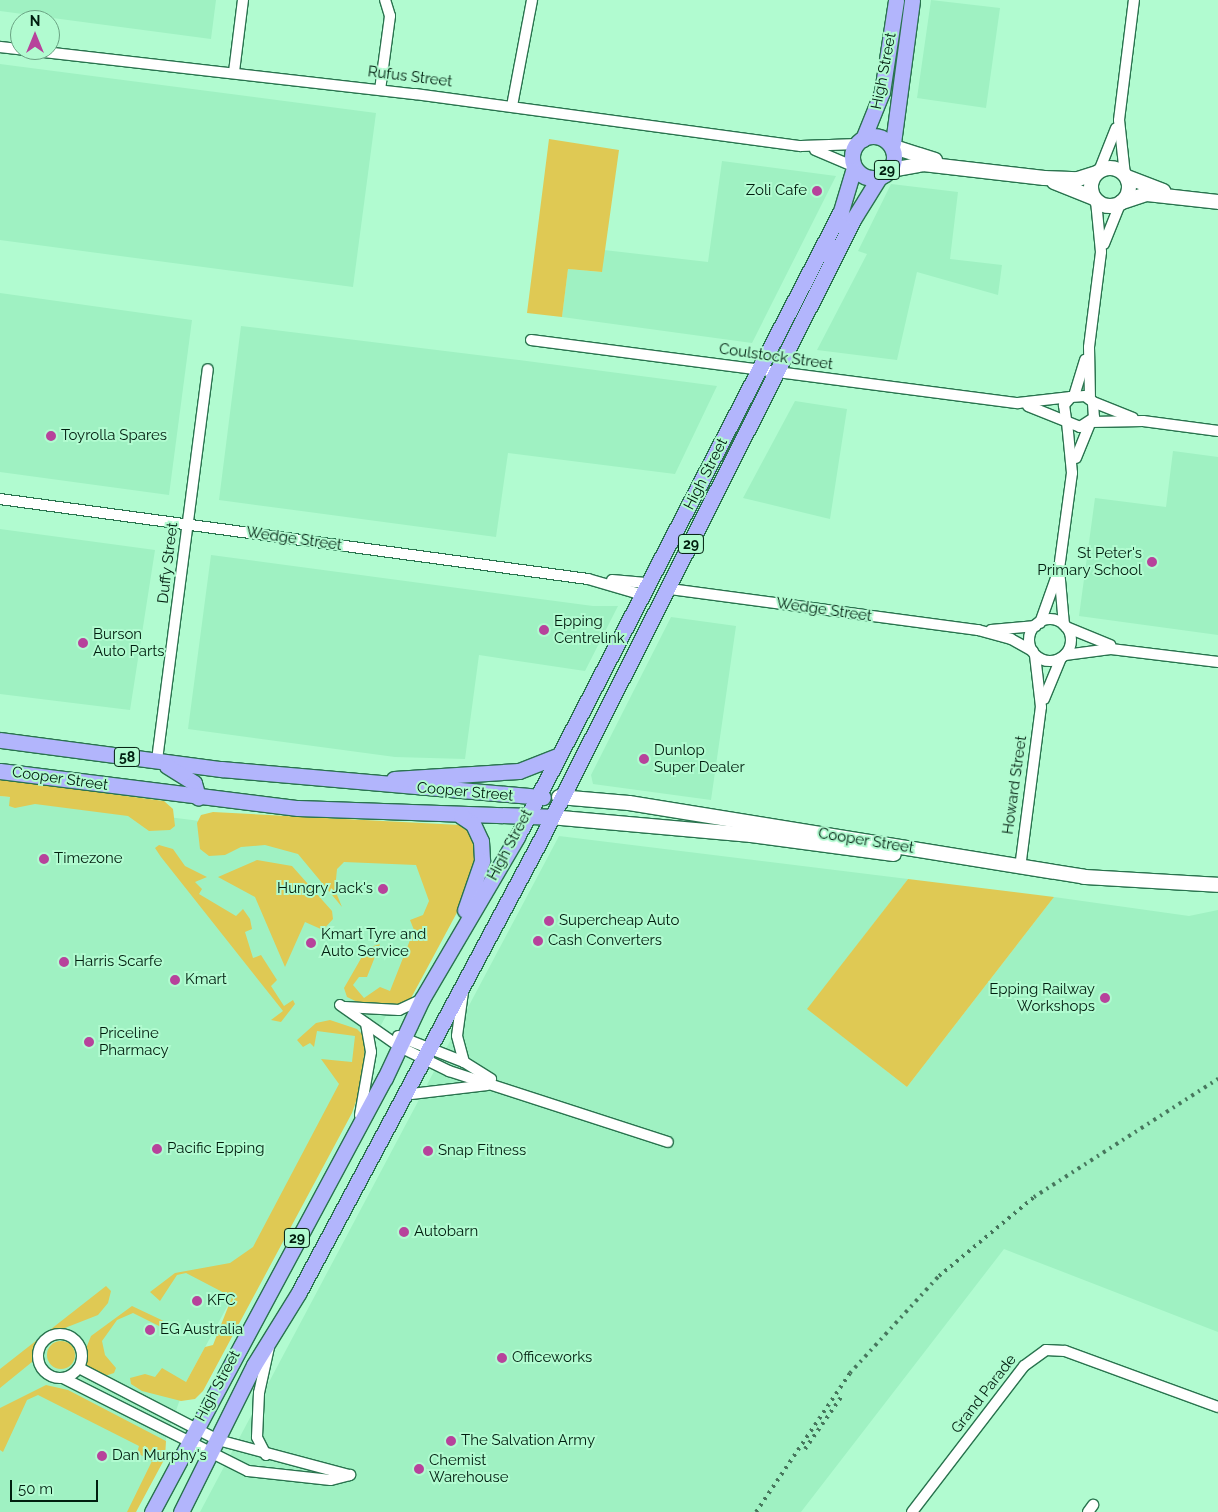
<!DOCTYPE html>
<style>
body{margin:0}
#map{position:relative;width:1218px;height:1512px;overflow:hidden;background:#b1fbd0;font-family:Raleway,sans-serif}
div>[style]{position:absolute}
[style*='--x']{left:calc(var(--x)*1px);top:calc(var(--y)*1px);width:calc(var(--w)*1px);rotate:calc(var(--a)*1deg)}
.built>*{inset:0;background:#9ff1c2}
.green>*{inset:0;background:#dfc954}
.round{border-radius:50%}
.roads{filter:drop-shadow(1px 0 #29734e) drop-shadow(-1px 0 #29734e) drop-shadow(0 1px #29734e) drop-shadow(0 -1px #29734e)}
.street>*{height:10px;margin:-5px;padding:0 5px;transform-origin:5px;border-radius:5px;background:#fff}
.street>.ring{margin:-5px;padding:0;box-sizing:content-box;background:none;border:10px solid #fff;border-radius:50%}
.secondary>*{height:14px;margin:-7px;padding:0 7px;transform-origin:7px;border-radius:7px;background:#fff}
.secondary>.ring{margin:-7px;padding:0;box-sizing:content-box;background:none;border:14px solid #fff;border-radius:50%}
.primary>*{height:15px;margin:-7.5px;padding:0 7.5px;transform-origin:7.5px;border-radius:7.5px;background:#b2b5fc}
.primary>.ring{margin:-7.5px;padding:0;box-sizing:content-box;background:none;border:15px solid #b2b5fc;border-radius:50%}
.rail>*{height:4px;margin-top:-2px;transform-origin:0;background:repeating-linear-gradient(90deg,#46765c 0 2.5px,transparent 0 7.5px)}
.dots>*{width:14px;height:14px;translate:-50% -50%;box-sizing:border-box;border:2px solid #b1fbd0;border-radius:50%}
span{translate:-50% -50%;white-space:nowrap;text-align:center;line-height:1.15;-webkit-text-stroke:4px #b1fbd0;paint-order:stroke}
.shield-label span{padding:1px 4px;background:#b1fbd0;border:1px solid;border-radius:4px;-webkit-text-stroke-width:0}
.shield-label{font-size:14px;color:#001e0f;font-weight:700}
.street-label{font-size:15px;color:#001e0f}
.poi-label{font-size:15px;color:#001e0f}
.right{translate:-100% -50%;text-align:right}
.left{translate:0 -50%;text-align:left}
.north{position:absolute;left:10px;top:10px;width:50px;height:50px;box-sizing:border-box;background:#b1fbd0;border:1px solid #6aa383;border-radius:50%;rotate:0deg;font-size:14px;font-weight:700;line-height:20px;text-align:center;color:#001e0f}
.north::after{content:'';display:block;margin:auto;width:18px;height:22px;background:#b7429b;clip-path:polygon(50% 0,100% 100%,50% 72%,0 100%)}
.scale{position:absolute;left:10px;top:1480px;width:88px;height:22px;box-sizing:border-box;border:2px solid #001e0f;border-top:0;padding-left:6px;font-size:15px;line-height:18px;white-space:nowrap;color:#001e0f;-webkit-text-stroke:4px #b1fbd0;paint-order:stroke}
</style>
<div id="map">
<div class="built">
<div style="clip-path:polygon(0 0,216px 0,211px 39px,0 11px)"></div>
<div style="clip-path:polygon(931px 0,1000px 8px,986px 108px,917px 98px)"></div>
<div style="clip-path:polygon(0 64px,376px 113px,353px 287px,0 240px)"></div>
<div style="clip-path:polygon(722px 161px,836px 176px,752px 343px,562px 317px,568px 269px,601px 272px,604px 250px,708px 262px)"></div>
<div style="clip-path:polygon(891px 184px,958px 192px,950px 259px,1002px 265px,998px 295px,917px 272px,897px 360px,817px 350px,867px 254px,858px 251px)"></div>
<div style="clip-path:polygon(0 293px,192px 320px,169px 495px,0 472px)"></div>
<div style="clip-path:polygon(241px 326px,519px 360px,717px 386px,675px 474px,508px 453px,496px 537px,219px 500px)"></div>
<div style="clip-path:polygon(795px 401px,847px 409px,830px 519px,743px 498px)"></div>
<div style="clip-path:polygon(1173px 451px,1218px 457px,1218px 635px,1079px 616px,1095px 498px,1166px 507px)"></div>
<div style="clip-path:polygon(0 529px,155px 550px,130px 710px,0 694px)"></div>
<div style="clip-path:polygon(211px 555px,593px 606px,618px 606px,585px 671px,479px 655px,465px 759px,395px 757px,188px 729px)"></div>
<div style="clip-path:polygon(671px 617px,736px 626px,711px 800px,593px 784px,591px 775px)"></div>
<div style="clip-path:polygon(0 796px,431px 850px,458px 884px,186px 1382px,163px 1448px,129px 1512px,0 1512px)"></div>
<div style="clip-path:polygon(559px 836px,908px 879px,808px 1009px,907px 1087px,1054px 897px,1189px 916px,1218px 910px,1218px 1332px,1004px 1249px,801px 1512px,200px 1512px)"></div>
</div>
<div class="green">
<div style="clip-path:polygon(549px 139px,619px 150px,602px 272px,568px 269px,562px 317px,527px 313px)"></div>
<div style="clip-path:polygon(0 779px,164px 801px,173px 809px,175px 826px,170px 830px,149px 831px,128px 816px,35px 804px,15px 808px,9px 806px,10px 797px,0 796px)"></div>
<div style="clip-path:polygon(213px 812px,460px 825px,472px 830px,477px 844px,475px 879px,410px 1000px,403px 1005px,368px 1007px,347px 997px,344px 988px,367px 948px,380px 944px,367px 977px,359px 977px,353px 985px,364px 998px,380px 987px,390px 991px,414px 930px,410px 920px,423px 915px,429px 901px,416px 865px,344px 862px,337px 869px,335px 890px,342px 907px,298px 854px,265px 845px,241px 847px,225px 855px,209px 856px,200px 849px,197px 823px,201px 815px)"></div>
<div style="clip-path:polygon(159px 845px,173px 849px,185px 866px,207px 877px,195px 882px,202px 889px,199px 894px,236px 916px,243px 909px,250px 919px,252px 929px,245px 932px,253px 958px,261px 955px,277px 980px,271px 986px,284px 1006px,293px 1000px,295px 1004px,281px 1022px,271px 1020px,283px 1011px,161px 857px,155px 848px)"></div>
<div style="clip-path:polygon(257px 860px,292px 866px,332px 911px,333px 919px,323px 930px,305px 922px,285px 967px,255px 897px,218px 877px)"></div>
<div style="clip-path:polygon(908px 879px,1054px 897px,907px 1087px,807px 1009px)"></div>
<div style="clip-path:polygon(330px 1020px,357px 1029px,366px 1038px,360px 1090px,352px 1113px,203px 1391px,195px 1399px,181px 1401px,142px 1391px,131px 1384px,130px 1378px,145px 1374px,155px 1377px,162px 1368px,186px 1382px,205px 1347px,213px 1345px,232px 1297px,186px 1273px,177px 1275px,160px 1301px,150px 1292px,175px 1273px,230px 1263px,253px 1247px,339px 1084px,321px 1059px,352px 1062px,355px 1036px,317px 1031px,314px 1047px,310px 1043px,303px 1047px,297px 1040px,316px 1023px)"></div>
<div style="clip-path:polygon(106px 1286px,111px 1291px,108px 1303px,98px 1315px,47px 1335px,36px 1343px,32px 1362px,0 1388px,0 1369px)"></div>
<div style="clip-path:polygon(132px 1306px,170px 1324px,169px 1331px,133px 1313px,117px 1320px,102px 1341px,105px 1355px,116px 1368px,114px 1373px,99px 1378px,87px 1372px,83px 1356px,91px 1336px)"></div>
<div class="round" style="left:47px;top:1341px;width:28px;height:28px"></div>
<div style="clip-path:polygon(46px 1385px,68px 1390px,166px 1441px,165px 1458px,136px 1512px,127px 1512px,152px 1461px,137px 1453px,139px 1446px,38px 1395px,27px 1400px,3px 1452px,0 1450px,0 1408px)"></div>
</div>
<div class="roads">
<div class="street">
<div style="--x:0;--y:47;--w:418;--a:6.5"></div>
<div style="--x:415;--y:94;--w:389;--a:7.7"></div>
<div style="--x:801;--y:146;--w:57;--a:-2"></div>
<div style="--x:234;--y:72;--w:73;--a:-82.9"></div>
<div style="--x:380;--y:90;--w:75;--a:-82.3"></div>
<div style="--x:390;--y:16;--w:17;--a:-107"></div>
<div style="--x:512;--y:106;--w:108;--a:-79.3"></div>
<div style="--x:815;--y:150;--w:39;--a:23"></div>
<div style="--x:1099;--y:171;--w:46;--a:-68.4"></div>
<div style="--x:1125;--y:175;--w:55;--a:-96.2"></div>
<div style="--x:1119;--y:120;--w:121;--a:-82.9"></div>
<div style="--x:1104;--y:244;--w:43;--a:-68.2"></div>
<div style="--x:531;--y:340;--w:491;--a:7.4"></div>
<div style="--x:1018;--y:403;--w:53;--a:-6.5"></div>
<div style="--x:1074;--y:396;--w:38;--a:-73"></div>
<div style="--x:1090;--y:399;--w:52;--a:-91.1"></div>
<div style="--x:1089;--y:347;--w:96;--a:-82.8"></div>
<div style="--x:1101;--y:252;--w:51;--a:-95.6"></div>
<div style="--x:1093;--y:402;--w:43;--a:21.8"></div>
<div style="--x:1028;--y:406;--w:56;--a:22"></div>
<div style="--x:1080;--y:427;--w:17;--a:-33"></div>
<div style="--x:1094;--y:418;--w:16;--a:-94"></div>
<div style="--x:1093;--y:402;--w:10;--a:-143"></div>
<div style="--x:1085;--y:396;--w:14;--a:176"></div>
<div style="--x:1071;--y:397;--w:11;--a:131"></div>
<div style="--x:1064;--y:405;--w:15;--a:82"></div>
<div style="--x:1091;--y:422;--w:52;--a:-1.1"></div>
<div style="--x:1143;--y:421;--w:76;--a:7.6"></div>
<div style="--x:1076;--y:458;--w:35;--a:-68"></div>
<div style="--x:0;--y:499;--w:593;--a:7.75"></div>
<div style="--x:588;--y:579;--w:57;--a:16.2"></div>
<div style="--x:612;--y:580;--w:37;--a:5"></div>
<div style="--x:670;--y:589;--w:311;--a:7.6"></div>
<div style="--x:978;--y:630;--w:34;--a:15"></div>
<div style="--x:1011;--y:639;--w:25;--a:29"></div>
<div class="ring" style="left:1029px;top:619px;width:32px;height:32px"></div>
<div style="--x:1040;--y:623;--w:48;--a:-70.4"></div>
<div style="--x:1064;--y:625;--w:56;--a:-95.1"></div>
<div style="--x:1059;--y:569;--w:97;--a:-82.3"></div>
<div style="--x:1072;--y:473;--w:51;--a:-95.6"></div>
<div style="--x:1066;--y:627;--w:48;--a:22.2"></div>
<div style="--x:991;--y:630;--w:45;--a:-5.1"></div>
<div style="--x:1065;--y:655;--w:46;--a:-7.4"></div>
<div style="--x:1111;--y:649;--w:108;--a:6.9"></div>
<div style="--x:1044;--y:699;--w:44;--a:-67.5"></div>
<div style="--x:157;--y:760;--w:394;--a:-82.6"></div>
<div style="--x:1020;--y:868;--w:162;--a:-82.6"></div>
<div style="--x:1041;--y:707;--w:52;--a:-96.6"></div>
<div style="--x:463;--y:992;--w:44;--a:97.8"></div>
<div style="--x:457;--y:1036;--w:27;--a:75"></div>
<div style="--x:340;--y:1005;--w:73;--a:35"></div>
<div style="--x:400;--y:1047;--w:55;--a:26.1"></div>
<div style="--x:449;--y:1071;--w:230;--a:18"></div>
<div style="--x:345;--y:1007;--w:54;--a:3.2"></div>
<div style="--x:399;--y:1010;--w:23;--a:-25"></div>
<div style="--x:398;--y:1036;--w:71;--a:21.5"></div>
<div style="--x:464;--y:1062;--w:32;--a:32"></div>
<div style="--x:403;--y:1095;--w:85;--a:-6.8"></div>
<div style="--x:360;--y:1115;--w:64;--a:-80.1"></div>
<div style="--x:371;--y:1052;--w:29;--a:-100"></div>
<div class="ring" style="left:38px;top:1334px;width:34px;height:34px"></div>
<div style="--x:79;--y:1368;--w:157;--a:27.4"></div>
<div style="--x:218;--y:1440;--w:136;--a:15"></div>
<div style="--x:63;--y:1378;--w:207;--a:26.7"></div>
<div style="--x:248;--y:1471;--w:83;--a:6.2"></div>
<div style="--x:331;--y:1480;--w:20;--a:-15"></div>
<div style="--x:266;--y:1455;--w:20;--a:-117"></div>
<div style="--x:257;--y:1437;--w:44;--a:-87.4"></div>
<div style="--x:259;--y:1393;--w:47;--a:-77.7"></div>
<div style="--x:912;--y:1512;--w:184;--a:-52.5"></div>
<div style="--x:1024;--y:1366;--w:27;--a:-36"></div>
<div style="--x:1046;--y:1350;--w:19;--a:3"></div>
<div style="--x:1065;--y:1351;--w:163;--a:20.1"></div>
<div style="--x:1088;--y:1512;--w:9;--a:-54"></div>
</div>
<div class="secondary">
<div style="--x:894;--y:147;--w:43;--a:17.6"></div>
<div class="ring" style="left:1091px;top:168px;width:24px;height:24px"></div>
<div style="--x:885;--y:171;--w:39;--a:-10"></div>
<div style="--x:923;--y:164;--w:122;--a:6.6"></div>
<div style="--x:1044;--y:178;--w:34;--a:2"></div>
<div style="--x:1078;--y:179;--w:19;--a:-18"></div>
<div style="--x:1127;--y:177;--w:39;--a:21"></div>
<div style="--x:1054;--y:182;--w:43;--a:21.8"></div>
<div style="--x:1122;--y:202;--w:26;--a:-18"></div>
<div style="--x:1147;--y:194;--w:71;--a:6.4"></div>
<div style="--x:559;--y:797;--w:70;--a:4.9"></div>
<div style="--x:629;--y:803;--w:461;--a:9.2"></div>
<div style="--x:1084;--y:877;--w:134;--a:3.4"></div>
<div style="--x:550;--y:817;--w:202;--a:5.1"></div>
<div style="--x:751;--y:835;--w:144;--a:7.6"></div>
</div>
<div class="primary">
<div class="ring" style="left:852px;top:136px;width:27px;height:27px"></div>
<div style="--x:863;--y:139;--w:51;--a:-68"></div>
<div style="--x:882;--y:92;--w:93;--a:-81.3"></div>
<div style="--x:893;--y:143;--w:144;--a:-82.4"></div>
<div style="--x:0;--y:740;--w:223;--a:7.5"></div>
<div style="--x:221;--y:769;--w:323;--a:5"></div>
<div style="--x:167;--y:766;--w:32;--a:32"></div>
<div style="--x:194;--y:783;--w:15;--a:74"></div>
<div style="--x:0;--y:771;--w:300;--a:7.1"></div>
<div style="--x:298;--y:808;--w:252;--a:2"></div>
<div style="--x:394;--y:779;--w:125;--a:-3.7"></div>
<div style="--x:519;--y:771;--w:41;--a:-21.5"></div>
<div style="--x:461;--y:816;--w:14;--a:34"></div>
<div style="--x:473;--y:824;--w:19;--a:65"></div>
<div style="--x:481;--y:841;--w:20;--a:87"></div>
<div style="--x:482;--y:861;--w:52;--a:109.1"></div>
<div style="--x:152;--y:1512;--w:493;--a:-61.8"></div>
<div style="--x:385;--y:1078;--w:87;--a:-64.9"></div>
<div style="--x:422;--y:999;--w:188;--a:-59.6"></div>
<div style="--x:517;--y:837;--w:705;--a:-62.64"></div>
<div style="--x:841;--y:211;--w:42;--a:-73.3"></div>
<div style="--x:181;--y:1512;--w:164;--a:-63.6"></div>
<div style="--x:254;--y:1365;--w:86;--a:-58.3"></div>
<div style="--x:299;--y:1292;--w:516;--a:-61.89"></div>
<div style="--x:542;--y:837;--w:693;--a:-63.25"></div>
<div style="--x:854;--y:218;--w:49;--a:-58.2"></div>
</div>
</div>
<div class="rail">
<div style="--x:805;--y:1449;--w:65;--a:-55.1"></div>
<div style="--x:756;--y:1512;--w:168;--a:-55.9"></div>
<div style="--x:850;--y:1373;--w:132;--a:-47.5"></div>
<div style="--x:939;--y:1276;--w:124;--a:-39.7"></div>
<div style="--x:1034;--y:1197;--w:219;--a:-32.7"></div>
</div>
<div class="dots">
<div style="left:817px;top:191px;background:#b7429b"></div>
<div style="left:51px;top:436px;background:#b7429b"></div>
<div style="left:1152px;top:562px;background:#b7429b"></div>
<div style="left:544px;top:630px;background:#b7429b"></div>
<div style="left:83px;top:643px;background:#b7429b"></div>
<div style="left:644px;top:759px;background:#b7429b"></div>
<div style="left:44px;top:859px;background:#b7429b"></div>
<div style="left:383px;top:889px;background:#b7429b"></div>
<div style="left:549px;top:921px;background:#b7429b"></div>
<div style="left:538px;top:941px;background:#b7429b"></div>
<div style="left:311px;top:943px;background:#b7429b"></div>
<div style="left:64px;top:962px;background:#b7429b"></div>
<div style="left:175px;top:980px;background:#b7429b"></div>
<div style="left:1105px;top:998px;background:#b7429b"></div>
<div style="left:89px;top:1042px;background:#b7429b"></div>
<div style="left:157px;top:1149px;background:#b7429b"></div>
<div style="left:428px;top:1151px;background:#b7429b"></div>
<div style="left:404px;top:1232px;background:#b7429b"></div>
<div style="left:197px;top:1301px;background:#b7429b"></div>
<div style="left:150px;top:1330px;background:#b7429b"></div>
<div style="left:502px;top:1358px;background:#b7429b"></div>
<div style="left:451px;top:1441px;background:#b7429b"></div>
<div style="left:102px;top:1456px;background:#b7429b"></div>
<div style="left:419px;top:1469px;background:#b7429b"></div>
</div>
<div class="shield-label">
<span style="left:887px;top:170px">29</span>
<span style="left:691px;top:544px">29</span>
<span style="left:127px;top:757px">58</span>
<span style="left:297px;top:1238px">29</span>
</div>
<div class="street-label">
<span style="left:884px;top:71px;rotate:-79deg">High Street</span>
<span style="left:410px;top:77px;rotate:7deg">Rufus Street</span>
<span style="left:776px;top:357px;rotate:8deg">Coulstock Street</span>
<span style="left:706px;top:474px;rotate:-63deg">High Street</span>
<span style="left:294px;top:539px;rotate:8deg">Wedge Street</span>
<span style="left:168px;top:563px;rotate:-83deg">Duffy Street</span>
<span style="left:824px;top:610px;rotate:8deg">Wedge Street</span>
<span style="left:60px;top:779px;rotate:8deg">Cooper Street</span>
<span style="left:1015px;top:785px;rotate:-82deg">Howard Street</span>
<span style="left:465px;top:792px;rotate:5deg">Cooper Street</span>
<span style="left:866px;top:841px;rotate:9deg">Cooper Street</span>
<span style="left:510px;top:845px;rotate:-62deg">High Street</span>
<span style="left:218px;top:1386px;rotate:-62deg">High Street</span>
<span style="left:984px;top:1394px;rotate:-52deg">Grand Parade</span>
</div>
<div class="poi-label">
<span class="right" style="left:807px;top:191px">Zoli Cafe</span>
<span class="left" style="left:61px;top:436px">Toyrolla Spares</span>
<span class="right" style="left:1142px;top:562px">St Peter's<br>Primary School</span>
<span class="left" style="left:554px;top:630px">Epping<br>Centrelink</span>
<span class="left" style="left:93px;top:643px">Burson<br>Auto Parts</span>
<span class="left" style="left:654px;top:759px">Dunlop<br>Super Dealer</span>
<span class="left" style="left:54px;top:859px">Timezone</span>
<span class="right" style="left:373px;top:889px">Hungry Jack's</span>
<span class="left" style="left:559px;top:921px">Supercheap Auto</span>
<span class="left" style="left:321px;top:943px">Kmart Tyre and<br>Auto Service</span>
<span class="left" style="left:548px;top:941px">Cash Converters</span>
<span class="left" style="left:74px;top:962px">Harris Scarfe</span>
<span class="left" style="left:185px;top:980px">Kmart</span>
<span class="right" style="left:1095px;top:998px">Epping Railway<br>Workshops</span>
<span class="left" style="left:99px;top:1042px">Priceline<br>Pharmacy</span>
<span class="left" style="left:167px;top:1149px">Pacific Epping</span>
<span class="left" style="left:438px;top:1151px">Snap Fitness</span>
<span class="left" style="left:414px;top:1232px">Autobarn</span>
<span class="left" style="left:207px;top:1301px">KFC</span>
<span class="left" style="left:160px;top:1330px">EG Australia</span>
<span class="left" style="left:512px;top:1358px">Officeworks</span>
<span class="left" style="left:461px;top:1441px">The Salvation Army</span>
<span class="left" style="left:112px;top:1456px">Dan Murphy's</span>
<span class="left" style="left:429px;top:1469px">Chemist<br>Warehouse</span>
</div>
<div class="north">N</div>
<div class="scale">50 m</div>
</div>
